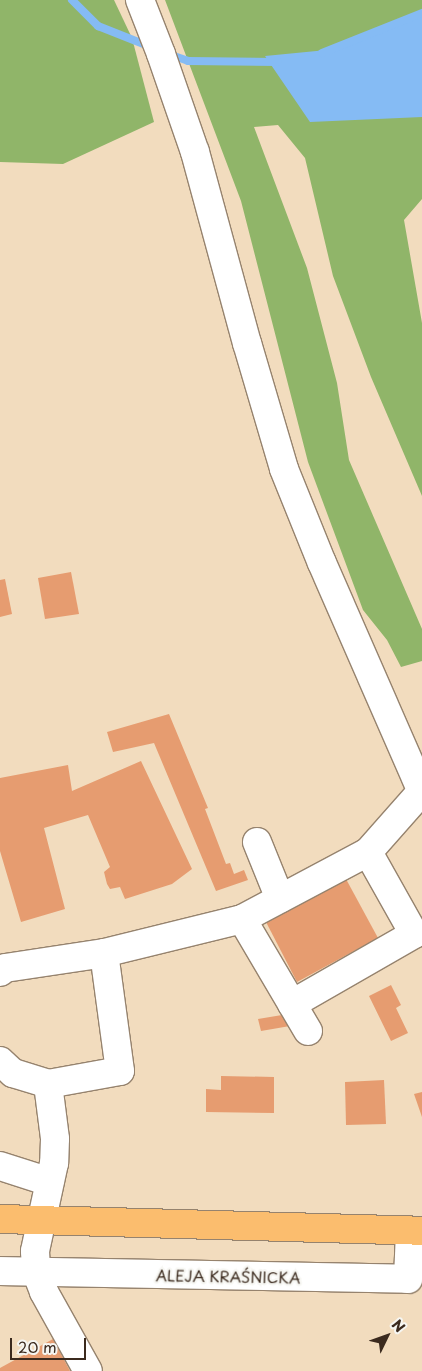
<!DOCTYPE html>
<meta charset="utf-8">
<style>
body{margin:0}
#map{position:relative;width:422px;height:1371px;overflow:hidden;background:#f2dcbe;font-family:"Playpen Sans",sans-serif}
div>[style]{position:absolute}
[style*='--x']{left:calc(var(--x)*1px);top:calc(var(--y)*1px);width:calc(var(--w)*1px);rotate:calc(var(--a)*1deg)}
.forest>*{inset:0;background:#90b569}
.water>*{inset:0;background:#85bbf4}
.stream>*{height:8px;margin:-4px;padding:0 4px;transform-origin:4px;border-radius:4px;background:#85bbf4}
.building>*{inset:0;background:#e69c70}
.roads{filter:drop-shadow(1px 0 #96836e) drop-shadow(-1px 0 #96836e) drop-shadow(0 1px #96836e) drop-shadow(0 -1px #96836e)}
.minor>*{height:28px;margin:-14px;padding:0 14px;transform-origin:14px;border-radius:14px;background:#fff}
.major>*{height:28px;margin:-14px;padding:0 14px;transform-origin:14px;border-radius:14px;background:#fbbd6e}
span{translate:-50% -50%;white-space:nowrap;text-align:center;line-height:1.15;-webkit-text-stroke:4.5px #f6f6f2;paint-order:stroke}
.street-label{font-size:15px;color:#3b2a1e}
.north{position:absolute;left:362px;top:1311px;width:50px;height:50px;-webkit-text-stroke:4px #f6f6f2;paint-order:stroke;rotate:48deg;font-size:14px;font-weight:700;line-height:20px;text-align:center;color:#3b2a1e}
.north::after{content:'';display:block;margin:auto;width:18px;height:22px;background:#3b2a1e;clip-path:polygon(50% 0,100% 100%,50% 72%,0 100%)}
.scale{position:absolute;left:10px;top:1338px;width:76px;height:22px;box-sizing:border-box;border:2px solid #3b2a1e;border-top:0;padding-left:6px;font-size:15px;line-height:18px;white-space:nowrap;color:#3b2a1e;-webkit-text-stroke:4px #f6f6f2;paint-order:stroke}
</style>
<div id="map">
<div class="forest">
<div style="clip-path:polygon(0 0,114px 0,132px 38px,154px 122px,63px 164px,0 162px)"></div>
<div style="clip-path:polygon(165px 0,422px 0,422px 199px,404px 220px,422px 323px,422px 496px,371px 377px,333px 276px,305px 158px,278px 125px,254px 127px,307px 268px,337px 383px,349px 460px,422px 629px,422px 661px,401px 667px,387px 640px,363px 610px,308px 462px,241px 201px)"></div>
</div>
<div class="water">
<div style="clip-path:polygon(422px 13px,422px 117px,310px 122px,265px 56px,337px 49px)"></div>
</div>
<div class="stream">
<div style="--x:72;--y:0;--w:37;--a:45"></div>
<div style="--x:98;--y:26;--w:57;--a:21.6"></div>
<div style="--x:322;--y:53;--w:108;--a:-21.8"></div>
<div style="--x:168;--y:54;--w:21;--a:19"></div>
<div style="--x:188;--y:61;--w:90;--a:0.6"></div>
</div>
<div class="building">
<div style="clip-path:polygon(71px 572px,79px 614px,45px 619px,38px 578px)"></div>
<div style="clip-path:polygon(5px 579px,12px 614px,0 617px,0 580px)"></div>
<div style="clip-path:polygon(169px 714px,208px 808px,205px 809px,226px 864px,230px 863px,234px 874px,244px 870px,248px 880px,216px 891px,154px 743px,113px 752px,107px 732px)"></div>
<div style="clip-path:polygon(141px 761px,192px 869px,172px 884px,125px 899px,120px 887px,110px 889px,107px 884px,104px 872px,110px 867px,88px 815px,44px 828px,65px 909px,21px 922px,0 851px,0 778px,68px 765px,72px 791px)"></div>
<div style="clip-path:polygon(346px 879px,378px 938px,297px 982px,266px 922px)"></div>
<div style="clip-path:polygon(391px 985px,401px 1005px,396px 1008px,408px 1033px,391px 1041px,369px 996px)"></div>
<div style="clip-path:polygon(288px 1014px,290px 1026px,261px 1031px,258px 1019px)"></div>
<div style="clip-path:polygon(221px 1076px,274px 1077px,274px 1113px,206px 1112px,206px 1089px,221px 1090px)"></div>
<div style="clip-path:polygon(384px 1080px,386px 1124px,346px 1125px,345px 1082px)"></div>
<div style="clip-path:polygon(422px 1092px,422px 1117px,414px 1094px)"></div>
<div style="clip-path:polygon(53px 1339px,70px 1371px,0 1371px,0 1368px)"></div>
</div>
<div class="roads">
<div class="minor">
<div style="--x:140;--y:0;--w:58;--a:68.7"></div>
<div style="--x:161;--y:54;--w:104;--a:70.9"></div>
<div style="--x:195;--y:152;--w:198;--a:74.8"></div>
<div style="--x:247;--y:343;--w:131;--a:73.6"></div>
<div style="--x:284;--y:469;--w:101;--a:68"></div>
<div style="--x:322;--y:563;--w:250;--a:66.4"></div>
<div style="--x:257;--y:842;--w:61;--a:68"></div>
<div style="--x:242;--y:919;--w:130;--a:59.5"></div>
<div style="--x:0;--y:972;--w:6;--a:-39"></div>
<div style="--x:5;--y:968;--w:100;--a:-8.6"></div>
<div style="--x:104;--y:953;--w:142;--a:-13.8"></div>
<div style="--x:242;--y:919;--w:143;--a:-28"></div>
<div style="--x:368;--y:852;--w:81;--a:-48.5"></div>
<div style="--x:292;--y:1004;--w:141;--a:-29.8"></div>
<div style="--x:414;--y:934;--w:94;--a:-119.3"></div>
<div style="--x:0;--y:1061;--w:18;--a:43"></div>
<div style="--x:13;--y:1073;--w:37;--a:17"></div>
<div style="--x:48;--y:1084;--w:73;--a:-10.2"></div>
<div style="--x:120;--y:1071;--w:119;--a:-97.7"></div>
<div style="--x:48;--y:1084;--w:55;--a:82.7"></div>
<div style="--x:55;--y:1139;--w:24;--a:92"></div>
<div style="--x:54;--y:1163;--w:90;--a:102.2"></div>
<div style="--x:35;--y:1251;--w:20;--a:87"></div>
<div style="--x:36;--y:1271;--w:22;--a:69"></div>
<div style="--x:44;--y:1292;--w:90;--a:60.9"></div>
<div style="--x:0;--y:1166;--w:52;--a:17.7"></div>
<div style="--x:0;--y:1271;--w:408;--a:1.1"></div>
<div style="--x:408;--y:1279;--w:48;--a:-87.6"></div>
</div>
<div class="major">
<div style="--x:0;--y:1219;--w:422;--a:1.6"></div>
</div>
</div>
<div class="street-label">
<span style="left:228px;top:1276px;rotate:1deg">ALEJA KRAŚNICKA</span>
</div>
<div class="north">N</div>
<div class="scale">20 m</div>
</div>
